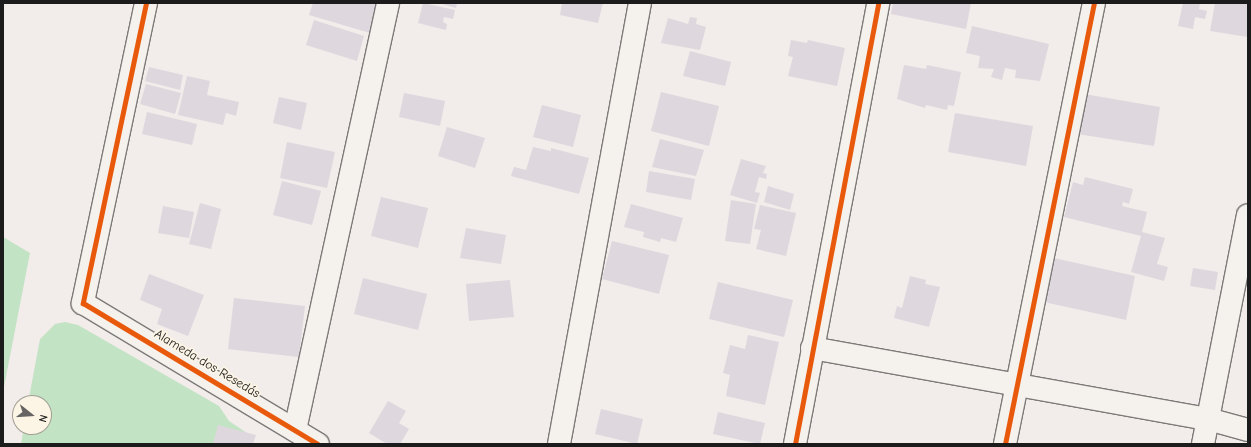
<!DOCTYPE html>
<meta charset="utf-8">
<style>
body{margin:0}
#map{position:relative;width:1251px;height:447px;overflow:hidden;background:#f2ecea;font-family:"Comic Neue",sans-serif}
div>[style]{position:absolute}
[style*='--x']{left:calc(var(--x)*1px);top:calc(var(--y)*1px);width:calc(var(--w)*1px);rotate:calc(var(--a)*1deg)}
.green>*{inset:0;background:#c3e3c5}
.building>*{inset:0;background:#dfd7de}
.roads{filter:drop-shadow(1px 0 #7c7a79) drop-shadow(-1px 0 #7c7a79) drop-shadow(0 1px #7c7a79) drop-shadow(0 -1px #7c7a79)}
.minor>*{height:22px;margin:-11px;padding:0 11px;transform-origin:11px;border-radius:11px;background:#f5f1ec}
.cycleway>*{height:5px;margin:-2.5px;padding:0 2.5px;transform-origin:2.5px;border-radius:2.5px;background:#e8590c}
span{translate:-50% -50%;white-space:nowrap;text-align:center;line-height:1.15;-webkit-text-stroke:3.5px #fcf5e5;paint-order:stroke}
.street-label{font-size:13px;color:#1c1c1c}
.frame{position:absolute;inset:0;border:4px solid #1c1c1c;pointer-events:none}
.north{position:absolute;left:12px;top:395px;width:40px;height:40px;box-sizing:border-box;background:#fcf5e5;border:1px solid #a29e95;border-radius:50%;rotate:107deg;font-size:11px;font-weight:700;line-height:16px;text-align:center;color:#1c1c1c}
.north::after{content:'';display:block;margin:auto;width:14px;height:18px;background:#676564;clip-path:polygon(50% 0,100% 100%,50% 72%,0 100%)}
</style>
<div id="map">
<div class="green">
<div style="clip-path:polygon(3px 237px,30px 253px,3px 392px)"></div>
<div style="clip-path:polygon(65px 322px,78px 325px,219px 406px,229px 421px,253px 437px,253px 444px,21px 444px,24px 427px,44px 427px,44px 403px,28px 403px,40px 339px,55px 324px)"></div>
</div>
<div class="building">
<div style="clip-path:polygon(313px 3px,379px 3px,370px 33px,309px 15px)"></div>
<div style="clip-path:polygon(423px 3px,455px 10px,453px 19px,444px 17px,443px 22px,447px 24px,446px 30px,418px 23px)"></div>
<div style="clip-path:polygon(438px 3px,457px 3px,456px 8px)"></div>
<div style="clip-path:polygon(562px 3px,603px 3px,598px 23px,560px 15px)"></div>
<div style="clip-path:polygon(893px 3px,971px 3px,966px 29px,891px 14px)"></div>
<div style="clip-path:polygon(1183px 3px,1200px 3px,1199px 9px,1207px 11px,1205px 19px,1195px 17px,1193px 29px,1178px 26px)"></div>
<div style="clip-path:polygon(1215px 3px,1248px 3px,1248px 37px,1210px 31px)"></div>
<div style="clip-path:polygon(690px 17px,697px 18px,696px 24px,706px 27px,700px 50px,661px 43px,668px 18px,688px 24px)"></div>
<div style="clip-path:polygon(314px 20px,364px 36px,357px 61px,306px 45px)"></div>
<div style="clip-path:polygon(972px 26px,1049px 44px,1040px 81px,1015px 78px,1016px 70px,1005px 68px,1002px 80px,991px 77px,994px 69px,978px 68px,980px 56px,966px 53px)"></div>
<div style="clip-path:polygon(791px 40px,807px 43px,808px 40px,845px 48px,837px 86px,788px 76px,793px 57px,788px 56px)"></div>
<div style="clip-path:polygon(690px 51px,731px 62px,725px 86px,683px 76px)"></div>
<div style="clip-path:polygon(904px 65px,926px 69px,927px 65px,961px 72px,954px 106px,948px 105px,947px 110px,926px 105px,925px 108px,897px 99px)"></div>
<div style="clip-path:polygon(149px 67px,183px 75px,180px 90px,145px 81px)"></div>
<div style="clip-path:polygon(187px 76px,210px 81px,207px 95px,239px 102px,236px 116px,226px 113px,223px 125px,178px 115px)"></div>
<div style="clip-path:polygon(146px 84px,181px 93px,175px 114px,140px 104px)"></div>
<div style="clip-path:polygon(661px 92px,719px 106px,709px 146px,651px 131px)"></div>
<div style="clip-path:polygon(404px 93px,445px 101px,440px 126px,399px 117px)"></div>
<div style="clip-path:polygon(1084px 94px,1160px 107px,1154px 146px,1077px 134px)"></div>
<div style="clip-path:polygon(279px 97px,307px 103px,301px 130px,273px 123px)"></div>
<div style="clip-path:polygon(542px 105px,581px 115px,573px 147px,533px 137px)"></div>
<div style="clip-path:polygon(147px 112px,197px 124px,192px 145px,142px 134px)"></div>
<div style="clip-path:polygon(955px 113px,1033px 126px,1026px 166px,948px 152px)"></div>
<div style="clip-path:polygon(447px 127px,485px 138px,475px 168px,438px 156px)"></div>
<div style="clip-path:polygon(660px 139px,704px 150px,696px 176px,652px 167px)"></div>
<div style="clip-path:polygon(287px 142px,335px 152px,327px 188px,280px 178px)"></div>
<div style="clip-path:polygon(533px 147px,551px 151px,551px 148px,589px 158px,579px 194px,511px 176px,514px 167px,526px 170px)"></div>
<div style="clip-path:polygon(741px 159px,766px 166px,763px 173px,767px 174px,766px 179px,759px 177px,755px 192px,760px 193px,757px 203px,730px 195px)"></div>
<div style="clip-path:polygon(649px 171px,695px 179px,691px 200px,646px 192px)"></div>
<div style="clip-path:polygon(1085px 177px,1133px 189px,1129px 204px,1123px 202px,1122px 206px,1147px 212px,1142px 232px,1165px 238px,1157px 264px,1168px 267px,1164px 281px,1131px 272px,1141px 236px,1064px 217px,1073px 182px,1083px 185px)"></div>
<div style="clip-path:polygon(282px 181px,321px 191px,312px 225px,273px 215px)"></div>
<div style="clip-path:polygon(768px 186px,794px 194px,790px 210px,764px 202px)"></div>
<div style="clip-path:polygon(381px 197px,428px 208px,418px 248px,371px 236px)"></div>
<div style="clip-path:polygon(731px 200px,756px 204px,750px 244px,725px 241px)"></div>
<div style="clip-path:polygon(200px 203px,221px 209px,211px 249px,189px 244px)"></div>
<div style="clip-path:polygon(631px 204px,683px 218px,676px 242px,661px 238px,660px 242px,643px 237px,644px 232px,624px 227px)"></div>
<div style="clip-path:polygon(760px 205px,796px 213px,786px 256px,756px 249px,761px 230px,754px 229px)"></div>
<div style="clip-path:polygon(163px 206px,194px 212px,189px 238px,158px 233px)"></div>
<div style="clip-path:polygon(466px 228px,506px 235px,501px 264px,460px 258px)"></div>
<div style="clip-path:polygon(612px 241px,669px 255px,659px 294px,602px 279px)"></div>
<div style="clip-path:polygon(1054px 258px,1135px 276px,1126px 320px,1044px 302px)"></div>
<div style="clip-path:polygon(1193px 268px,1218px 272px,1215px 290px,1190px 286px)"></div>
<div style="clip-path:polygon(149px 274px,204px 295px,188px 336px,157px 324px,162px 309px,140px 300px)"></div>
<div style="clip-path:polygon(910px 276px,926px 280px,925px 284px,940px 287px,929px 327px,894px 318px,897px 306px,902px 308px)"></div>
<div style="clip-path:polygon(363px 278px,427px 294px,418px 330px,354px 314px)"></div>
<div style="clip-path:polygon(510px 280px,514px 317px,469px 321px,466px 284px)"></div>
<div style="clip-path:polygon(718px 282px,793px 300px,784px 337px,709px 319px)"></div>
<div style="clip-path:polygon(234px 298px,305px 306px,299px 357px,228px 349px)"></div>
<div style="clip-path:polygon(748px 335px,779px 342px,765px 405px,726px 396px,730px 375px,723px 373px,730px 345px,745px 349px)"></div>
<div style="clip-path:polygon(388px 401px,406px 411px,399px 423px,409px 429px,400px 444px,387px 444px,369px 433px)"></div>
<div style="clip-path:polygon(601px 409px,643px 419px,637px 444px,595px 434px)"></div>
<div style="clip-path:polygon(718px 412px,765px 423px,760px 444px,713px 434px)"></div>
<div style="clip-path:polygon(218px 425px,256px 435px,253px 444px,213px 444px)"></div>
</div>
<div class="roads">
<div class="minor">
<div style="--x:146;--y:3;--w:307;--a:101.9"></div>
<div style="--x:83;--y:303;--w:274;--a:31"></div>
<div style="--x:812;--y:348;--w:402;--a:10.2"></div>
<div style="--x:1208;--y:419;--w:41;--a:15.4"></div>
<div style="--x:295;--y:430;--w:437;--a:-77.7"></div>
<div style="--x:559;--y:444;--w:448;--a:-79.6"></div>
<div style="--x:795;--y:444;--w:449;--a:-79.3"></div>
<div style="--x:1005;--y:444;--w:450;--a:-78.6"></div>
<div style="--x:1203;--y:444;--w:233;--a:-78.9"></div>
</div>
</div>
<div class="cycleway">
<div style="--x:146;--y:3;--w:307;--a:101.9"></div>
<div style="--x:83;--y:303;--w:274;--a:31"></div>
<div style="--x:795;--y:444;--w:449;--a:-79.3"></div>
<div style="--x:1005;--y:444;--w:450;--a:-78.6"></div>
</div>
<div class="street-label">
<span style="left:207px;top:364px;rotate:31deg">Alameda dos Resedás</span>
</div>
<div class="frame"></div>
<div class="north">N</div>
</div>
